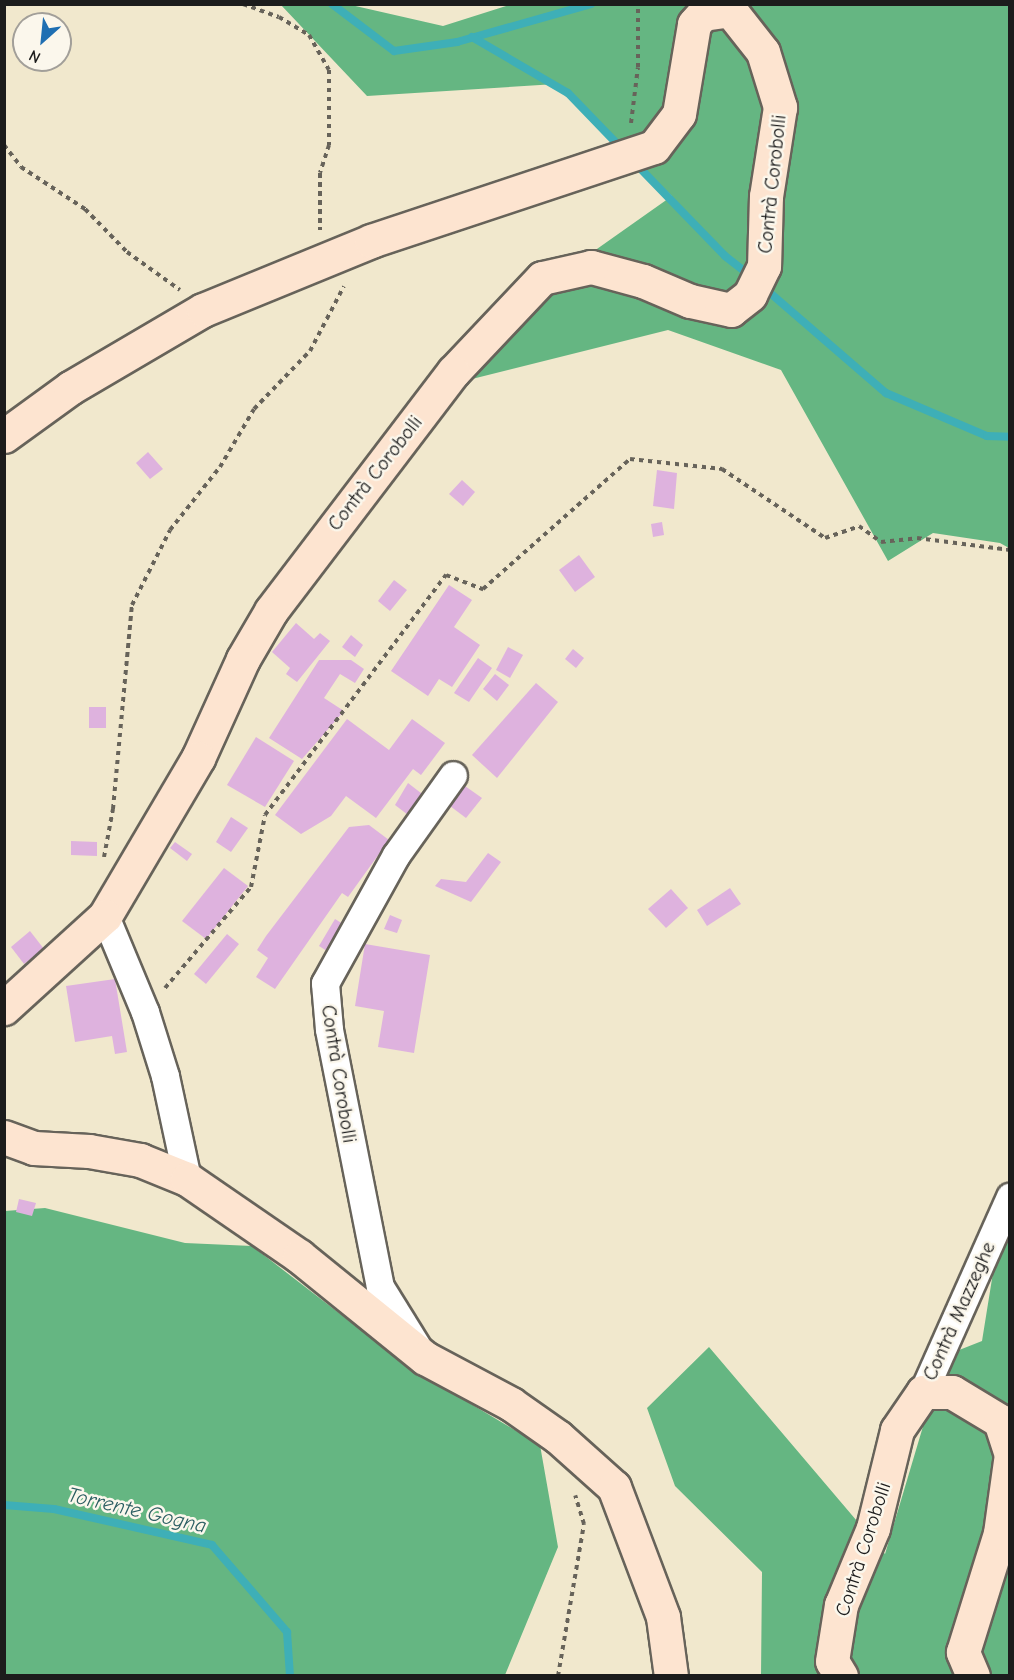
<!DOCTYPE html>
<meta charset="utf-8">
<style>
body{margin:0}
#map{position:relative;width:1014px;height:1680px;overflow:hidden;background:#f1e8cd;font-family:"Comic Neue",sans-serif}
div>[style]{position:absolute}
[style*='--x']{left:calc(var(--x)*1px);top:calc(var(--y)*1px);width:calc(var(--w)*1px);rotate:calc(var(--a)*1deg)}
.forest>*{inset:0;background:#65b682}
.stream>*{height:8px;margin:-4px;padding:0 4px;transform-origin:4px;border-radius:4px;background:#3eafb7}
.building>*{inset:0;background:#deb2de}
.path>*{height:4px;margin-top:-2px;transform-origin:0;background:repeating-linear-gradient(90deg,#67635a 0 4.5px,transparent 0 9px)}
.roads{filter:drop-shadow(2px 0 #67635a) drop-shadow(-2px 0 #67635a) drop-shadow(0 2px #67635a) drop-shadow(0 -2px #67635a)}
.street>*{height:27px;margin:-13.5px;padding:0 13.5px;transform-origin:13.5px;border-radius:13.5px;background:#fff}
.secondary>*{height:33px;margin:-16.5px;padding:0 16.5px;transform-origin:16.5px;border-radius:16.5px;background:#fde4d0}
span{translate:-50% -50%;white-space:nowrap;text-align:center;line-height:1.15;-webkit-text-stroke:5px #fbf7ec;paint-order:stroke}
.street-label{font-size:20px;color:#1c1c1c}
.water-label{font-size:21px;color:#2b5e62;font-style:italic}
.frame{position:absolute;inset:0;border:6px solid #1c1c1c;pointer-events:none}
.north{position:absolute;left:12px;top:12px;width:60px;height:60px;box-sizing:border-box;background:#fbf7ec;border:2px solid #a29f99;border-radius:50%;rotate:207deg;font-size:16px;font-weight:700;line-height:24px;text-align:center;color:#1c1c1c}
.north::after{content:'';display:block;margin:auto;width:21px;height:27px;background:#1f6fb2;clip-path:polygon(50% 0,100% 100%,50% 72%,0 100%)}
</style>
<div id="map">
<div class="forest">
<div style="clip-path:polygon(512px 4px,1009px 5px,1009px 548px,1000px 543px,933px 533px,888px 561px,781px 370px,668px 330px,460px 382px,536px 292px,672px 196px,556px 84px,367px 96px,281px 5px,351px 5px,443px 26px)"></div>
<div style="clip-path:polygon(45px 1208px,185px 1243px,252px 1246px,409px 1367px,540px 1445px,558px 1547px,505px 1675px,5px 1676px,5px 1211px)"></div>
<div style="clip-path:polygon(1009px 1225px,1009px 1675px,761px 1675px,762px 1572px,675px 1486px,647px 1408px,709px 1347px,885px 1554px,944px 1356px,982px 1341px,996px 1254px)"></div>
</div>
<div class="stream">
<div style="--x:332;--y:4;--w:78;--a:37.2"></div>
<div style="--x:394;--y:51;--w:64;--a:-8.1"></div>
<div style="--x:457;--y:42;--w:139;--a:-15.8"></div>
<div style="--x:472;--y:37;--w:111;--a:30.3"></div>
<div style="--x:568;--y:93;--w:78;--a:46"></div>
<div style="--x:633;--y:161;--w:132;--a:45.9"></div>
<div style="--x:725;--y:256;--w:34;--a:38"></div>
<div style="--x:762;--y:286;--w:164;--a:40.8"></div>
<div style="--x:886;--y:393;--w:110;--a:23.1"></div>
<div style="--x:987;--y:436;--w:23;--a:2"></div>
<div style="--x:4;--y:1505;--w:50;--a:4.6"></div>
<div style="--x:54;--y:1509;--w:162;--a:12.8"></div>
<div style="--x:212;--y:1545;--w:115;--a:49.2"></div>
<div style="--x:287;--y:1632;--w:44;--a:86.1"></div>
</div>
<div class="building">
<div style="clip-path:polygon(148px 452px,163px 469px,150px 479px,136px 463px)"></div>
<div style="clip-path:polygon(657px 470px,677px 473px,674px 509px,653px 506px)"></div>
<div style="clip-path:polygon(462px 480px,475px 492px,463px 506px,449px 494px)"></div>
<div style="clip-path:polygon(662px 522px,664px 535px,653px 537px,651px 524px)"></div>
<div style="clip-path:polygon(579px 555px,595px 577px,575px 592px,559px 570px)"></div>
<div style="clip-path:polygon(394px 580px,407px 590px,390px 611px,378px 601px)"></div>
<div style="clip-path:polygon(449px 585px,472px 600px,454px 627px,480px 645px,452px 687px,439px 679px,428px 696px,391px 671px)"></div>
<div style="clip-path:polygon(296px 623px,314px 639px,320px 633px,330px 641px,297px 682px,286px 674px,290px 668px,272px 652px)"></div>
<div style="clip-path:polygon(351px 635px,363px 645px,355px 657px,342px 647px)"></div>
<div style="clip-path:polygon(508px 647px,523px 655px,510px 678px,496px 670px)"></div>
<div style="clip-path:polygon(573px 649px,584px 658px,576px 668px,565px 659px)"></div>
<div style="clip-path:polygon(478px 658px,492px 668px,469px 702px,454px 693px)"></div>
<div style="clip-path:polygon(319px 660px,351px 660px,364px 669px,355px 683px,340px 674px,324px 698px,344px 711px,302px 759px,269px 738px)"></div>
<div style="clip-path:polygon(495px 674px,509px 685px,497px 701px,483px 689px)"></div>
<div style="clip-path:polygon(536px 683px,558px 702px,497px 778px,472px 755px)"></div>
<div style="clip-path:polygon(89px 707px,106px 707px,106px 728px,89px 728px)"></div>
<div style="clip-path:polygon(347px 719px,389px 750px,412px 719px,445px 743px,421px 775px,413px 769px,376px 818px,346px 796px,331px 816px,301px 834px,275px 815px)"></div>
<div style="clip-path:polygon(256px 737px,294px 761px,265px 807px,227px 785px)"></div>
<div style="clip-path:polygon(408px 783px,430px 800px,412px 818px,395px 805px)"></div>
<div style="clip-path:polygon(465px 786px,482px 798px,466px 818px,450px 806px)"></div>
<div style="clip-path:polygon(231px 817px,248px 828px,231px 852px,216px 842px)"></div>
<div style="clip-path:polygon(369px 825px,389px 840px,348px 897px,342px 893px,275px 989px,256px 977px,268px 958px,257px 950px,266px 936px,349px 827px)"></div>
<div style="clip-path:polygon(71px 841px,97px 842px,97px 856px,71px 855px)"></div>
<div style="clip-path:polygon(175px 842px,192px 854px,187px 861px,170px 848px)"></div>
<div style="clip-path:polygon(488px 853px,501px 862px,471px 902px,435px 886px,441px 879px,466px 882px)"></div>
<div style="clip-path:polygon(224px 868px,248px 886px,206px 939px,182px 921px)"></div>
<div style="clip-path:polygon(730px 888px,741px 904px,707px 926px,697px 910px)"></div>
<div style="clip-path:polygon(671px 889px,688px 908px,666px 928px,648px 909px)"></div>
<div style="clip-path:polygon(390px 915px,402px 920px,397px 933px,384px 929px)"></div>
<div style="clip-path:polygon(335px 919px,343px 924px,327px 951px,319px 946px)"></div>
<div style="clip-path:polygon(30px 931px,44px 949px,24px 964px,11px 947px)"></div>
<div style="clip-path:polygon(227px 934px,239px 944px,206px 984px,194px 974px)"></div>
<div style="clip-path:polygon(365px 944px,430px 955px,414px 1053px,378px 1047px,384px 1011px,355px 1006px)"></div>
<div style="clip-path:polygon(115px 979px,127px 1052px,115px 1054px,112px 1036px,75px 1042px,66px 986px)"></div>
<div style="clip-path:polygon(19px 1199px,36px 1203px,32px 1216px,16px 1212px)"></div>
</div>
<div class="path">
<div style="--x:243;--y:4;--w:38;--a:20"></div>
<div style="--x:279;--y:17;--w:35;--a:31"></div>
<div style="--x:309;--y:35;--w:40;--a:60.3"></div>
<div style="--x:329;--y:70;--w:75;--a:90"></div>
<div style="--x:329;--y:145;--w:29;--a:108"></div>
<div style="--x:320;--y:173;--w:57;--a:90"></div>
<div style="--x:4;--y:5;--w:2;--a:-27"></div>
<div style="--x:631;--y:123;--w:56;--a:-82.9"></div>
<div style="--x:638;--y:67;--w:63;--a:-90"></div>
<div style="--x:4;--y:145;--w:28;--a:52"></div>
<div style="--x:21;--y:167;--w:77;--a:33.3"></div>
<div style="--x:85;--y:209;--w:60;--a:45.7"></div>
<div style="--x:127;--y:252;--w:65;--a:35.6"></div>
<div style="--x:104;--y:857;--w:49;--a:-79.4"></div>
<div style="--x:113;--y:809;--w:205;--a:-84.7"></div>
<div style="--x:132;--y:605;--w:84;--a:-63.1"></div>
<div style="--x:170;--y:530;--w:80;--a:-51.6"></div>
<div style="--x:220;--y:467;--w:67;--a:-59.6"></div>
<div style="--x:254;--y:409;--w:81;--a:-46"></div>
<div style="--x:310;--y:351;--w:73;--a:-62.4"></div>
<div style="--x:165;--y:988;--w:133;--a:-49.6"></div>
<div style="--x:251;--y:887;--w:73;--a:-79"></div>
<div style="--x:265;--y:815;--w:301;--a:-53"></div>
<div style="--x:446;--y:575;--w:40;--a:21"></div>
<div style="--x:483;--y:589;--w:196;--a:-41.5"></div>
<div style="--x:630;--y:459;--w:93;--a:6.2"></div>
<div style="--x:722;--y:469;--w:124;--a:33.8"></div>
<div style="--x:825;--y:538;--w:36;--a:-19"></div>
<div style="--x:859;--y:526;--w:27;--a:36"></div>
<div style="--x:881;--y:542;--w:36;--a:-6"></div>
<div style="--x:917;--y:538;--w:94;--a:7.4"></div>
<div style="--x:558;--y:1676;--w:154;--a:-80.3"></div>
<div style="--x:584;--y:1524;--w:30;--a:-107"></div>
</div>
<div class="roads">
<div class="street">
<div style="--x:105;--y:916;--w:104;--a:67.4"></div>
<div style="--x:145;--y:1012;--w:67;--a:72.6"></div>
<div style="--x:165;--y:1076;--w:105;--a:77.9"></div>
<div style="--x:416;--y:1345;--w:68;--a:-121.8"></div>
<div style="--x:380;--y:1287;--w:263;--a:-101.2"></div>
<div style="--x:329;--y:1029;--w:46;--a:-95"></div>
<div style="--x:325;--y:983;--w:146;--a:-61"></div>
<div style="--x:396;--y:855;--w:98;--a:-54.5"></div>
<div style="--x:923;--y:1392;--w:214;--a:-66"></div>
</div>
<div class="secondary">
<div style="--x:4;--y:436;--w:82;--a:-36"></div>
<div style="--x:70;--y:388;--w:154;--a:-30.4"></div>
<div style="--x:203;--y:310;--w:182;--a:-22.3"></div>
<div style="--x:371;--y:241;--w:298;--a:-18.4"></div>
<div style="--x:654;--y:147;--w:41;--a:-52.9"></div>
<div style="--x:679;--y:114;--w:91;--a:-80.5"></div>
<div style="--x:694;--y:24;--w:13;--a:-48"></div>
<div style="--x:703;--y:14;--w:27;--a:-8"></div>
<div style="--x:730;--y:10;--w:53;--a:51.8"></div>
<div style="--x:763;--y:52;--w:58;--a:72.8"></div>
<div style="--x:780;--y:107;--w:90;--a:98.9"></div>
<div style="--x:766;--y:196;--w:70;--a:91.6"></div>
<div style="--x:764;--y:266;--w:32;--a:116"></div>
<div style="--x:750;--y:295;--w:24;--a:142"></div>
<div style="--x:731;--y:310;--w:42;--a:-167.6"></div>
<div style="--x:690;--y:301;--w:51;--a:-156.9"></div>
<div style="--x:643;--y:281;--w:54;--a:-164.9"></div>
<div style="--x:591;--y:267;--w:50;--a:167.3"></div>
<div style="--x:542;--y:278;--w:129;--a:133.4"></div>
<div style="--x:453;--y:372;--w:300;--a:127.3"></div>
<div style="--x:271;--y:611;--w:56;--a:120.3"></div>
<div style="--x:243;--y:659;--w:109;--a:114.4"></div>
<div style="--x:198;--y:758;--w:183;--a:120.5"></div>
<div style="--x:105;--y:916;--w:137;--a:137.7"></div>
<div style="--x:4;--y:1137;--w:32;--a:20"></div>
<div style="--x:34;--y:1148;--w:55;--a:3.1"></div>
<div style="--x:89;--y:1151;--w:52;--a:10"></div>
<div style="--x:140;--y:1160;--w:51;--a:22"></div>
<div style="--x:187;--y:1179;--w:136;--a:34.5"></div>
<div style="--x:299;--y:1256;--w:162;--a:39"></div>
<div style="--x:425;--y:1358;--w:98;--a:28.1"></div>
<div style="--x:511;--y:1404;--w:57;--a:35.1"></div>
<div style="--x:558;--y:1437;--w:75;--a:41.8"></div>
<div style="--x:614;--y:1487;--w:139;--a:69.3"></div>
<div style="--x:663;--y:1617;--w:60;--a:82.3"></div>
<div style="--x:841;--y:1676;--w:17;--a:-121"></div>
<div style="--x:832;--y:1661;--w:57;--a:-80.9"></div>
<div style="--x:841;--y:1605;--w:83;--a:-67.4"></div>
<div style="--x:873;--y:1528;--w:101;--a:-76.2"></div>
<div style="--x:897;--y:1430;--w:46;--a:-55.6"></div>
<div style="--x:923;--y:1392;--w:29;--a:0"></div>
<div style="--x:952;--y:1392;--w:56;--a:31.1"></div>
<div style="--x:1000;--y:1421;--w:33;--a:72"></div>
<div style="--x:973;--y:1676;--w:26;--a:-113"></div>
<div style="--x:963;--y:1652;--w:125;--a:-72.7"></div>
<div style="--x:1000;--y:1533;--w:73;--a:-82.1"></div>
</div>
</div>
<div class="street-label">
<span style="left:772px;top:184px;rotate:-84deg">Contrà Corobolli</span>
<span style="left:375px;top:473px;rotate:-52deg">Contrà Corobolli</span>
<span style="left:339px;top:1074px;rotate:81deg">Contrà Corobolli</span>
<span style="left:959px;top:1311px;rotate:-66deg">Contrà Mazzeghe</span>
<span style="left:863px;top:1549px;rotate:-72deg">Contrà Corobolli</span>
</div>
<div class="water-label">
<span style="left:137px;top:1510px;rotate:13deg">Torrente Gogna</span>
</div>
<div class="frame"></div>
<div class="north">N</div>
</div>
